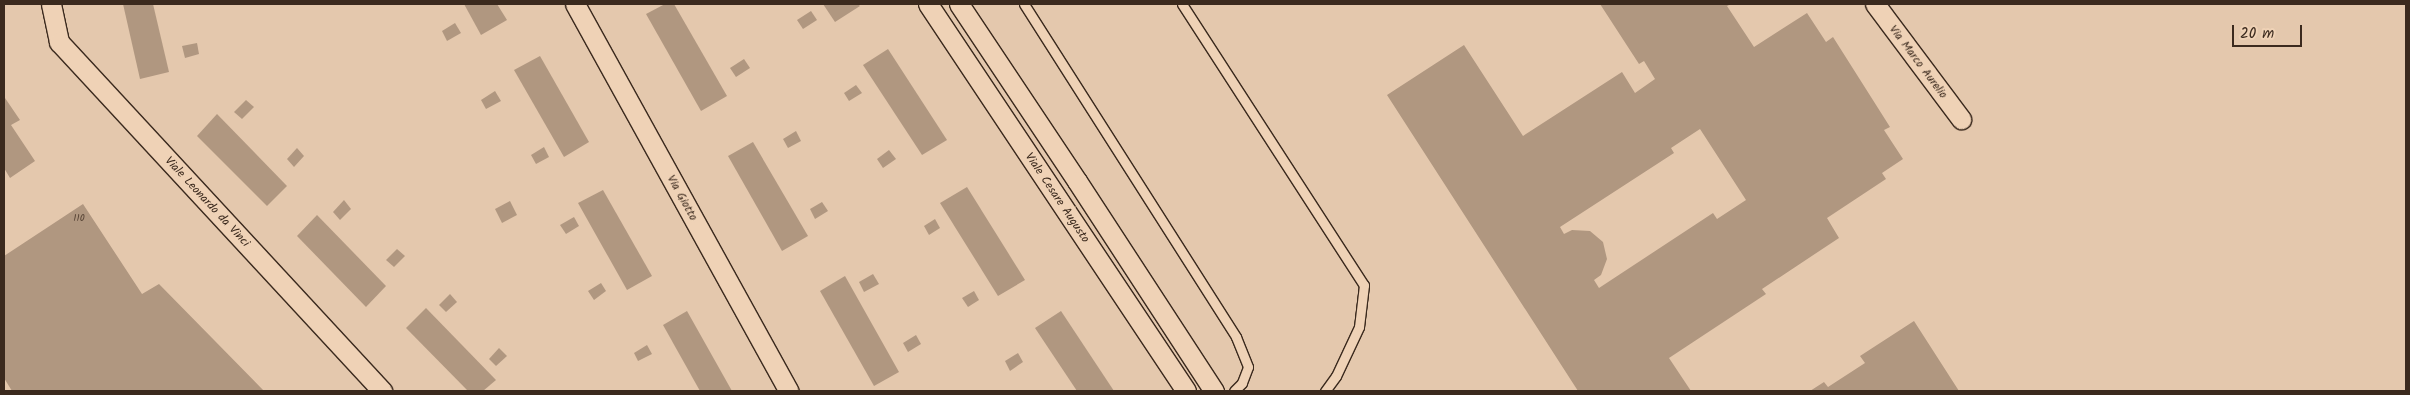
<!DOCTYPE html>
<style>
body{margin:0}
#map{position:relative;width:2410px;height:395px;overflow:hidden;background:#e4c8ad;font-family:Kalam,sans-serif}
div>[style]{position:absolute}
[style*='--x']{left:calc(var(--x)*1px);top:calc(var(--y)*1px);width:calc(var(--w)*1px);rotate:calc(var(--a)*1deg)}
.building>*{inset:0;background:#b09780}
.roads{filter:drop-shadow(1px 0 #3b2a1e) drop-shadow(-1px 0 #3b2a1e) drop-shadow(0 1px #3b2a1e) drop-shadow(0 -1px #3b2a1e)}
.lane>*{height:9px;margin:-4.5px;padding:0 4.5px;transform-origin:4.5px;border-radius:4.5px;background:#efd2b6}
.street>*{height:19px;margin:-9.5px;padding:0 9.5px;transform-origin:9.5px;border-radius:9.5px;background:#efd2b6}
span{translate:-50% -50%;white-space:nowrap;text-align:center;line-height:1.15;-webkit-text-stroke:4px #efd2b6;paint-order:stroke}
.number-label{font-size:10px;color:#584536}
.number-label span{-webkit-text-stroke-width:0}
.street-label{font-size:12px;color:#3b2a1e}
.frame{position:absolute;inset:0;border:5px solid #3b2a1e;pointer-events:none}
.scale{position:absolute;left:2232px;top:25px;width:70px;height:22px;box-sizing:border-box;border:2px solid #3b2a1e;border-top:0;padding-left:6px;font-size:15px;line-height:18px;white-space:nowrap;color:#3b2a1e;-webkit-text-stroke:4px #efd2b6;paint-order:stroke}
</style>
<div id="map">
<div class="building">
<div style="clip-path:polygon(123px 4px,153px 4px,169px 72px,140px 79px)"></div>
<div style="clip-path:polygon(464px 4px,497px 4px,507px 20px,481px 35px)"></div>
<div style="clip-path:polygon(665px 4px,674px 4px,727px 96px,701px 111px,646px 14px)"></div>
<div style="clip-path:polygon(823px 4px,858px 4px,860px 6px,835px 22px)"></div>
<div style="clip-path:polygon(evenodd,1600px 4px,1731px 4px,1727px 6px,1754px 47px,1807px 13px,1826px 42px,1833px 37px,1890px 127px,1884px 130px,1903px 159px,1882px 173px,1886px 179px,1827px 218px,1839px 238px,1762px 289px,1766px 294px,1669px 358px,1691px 391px,1578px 391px,1387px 95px,1464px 45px,1523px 136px,1622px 72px,1635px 93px,1655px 79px,1644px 61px,1639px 64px,1600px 4px,1700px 129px,1746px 200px,1717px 219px,1713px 213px,1599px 288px,1594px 280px,1601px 275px,1607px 259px,1603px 242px,1590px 231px,1572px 230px,1564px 234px,1560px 227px,1674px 153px,1671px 148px,1700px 129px)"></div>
<div style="clip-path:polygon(811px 11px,817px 20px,803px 29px,797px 20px)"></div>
<div style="clip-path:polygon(455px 23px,461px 33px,447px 41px,442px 31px)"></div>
<div style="clip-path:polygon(197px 43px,199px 54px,185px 58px,182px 46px)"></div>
<div style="clip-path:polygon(888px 49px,947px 140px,922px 155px,863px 65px)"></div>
<div style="clip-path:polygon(540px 56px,589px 142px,564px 157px,514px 70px)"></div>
<div style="clip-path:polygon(744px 59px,750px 68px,736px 77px,730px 68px)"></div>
<div style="clip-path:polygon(856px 85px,862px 93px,849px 101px,844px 93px)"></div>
<div style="clip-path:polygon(495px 91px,501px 101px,486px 109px,481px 100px)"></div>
<div style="clip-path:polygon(5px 98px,20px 120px,11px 125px,35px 161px,10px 178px,4px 168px)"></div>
<div style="clip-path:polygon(246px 100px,254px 107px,242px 119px,234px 112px)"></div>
<div style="clip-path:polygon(217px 114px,287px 186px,267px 206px,197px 136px)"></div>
<div style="clip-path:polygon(796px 131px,801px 141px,788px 148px,783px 139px)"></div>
<div style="clip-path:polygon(753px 142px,808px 236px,782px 251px,728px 156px)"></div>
<div style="clip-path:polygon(544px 147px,549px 157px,536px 164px,531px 155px)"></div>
<div style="clip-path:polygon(297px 148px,304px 156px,294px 167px,287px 159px)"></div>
<div style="clip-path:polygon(889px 150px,896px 159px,883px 168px,877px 159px)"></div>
<div style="clip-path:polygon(967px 187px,1025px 280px,998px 296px,940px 203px)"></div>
<div style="clip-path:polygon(603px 190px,652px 276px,627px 290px,578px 203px)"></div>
<div style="clip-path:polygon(344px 200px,351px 209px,340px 220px,333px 212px)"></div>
<div style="clip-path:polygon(510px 201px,517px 215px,502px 223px,495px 209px)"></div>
<div style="clip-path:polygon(822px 202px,828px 211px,815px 219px,810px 209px)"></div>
<div style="clip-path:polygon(83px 204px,142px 294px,159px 284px,264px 391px,12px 391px,4px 378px,4px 256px)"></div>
<div style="clip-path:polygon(317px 215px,386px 286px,366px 307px,297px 236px)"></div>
<div style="clip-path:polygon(574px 217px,579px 226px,566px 234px,560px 225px)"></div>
<div style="clip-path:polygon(935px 219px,940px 228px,929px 235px,924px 226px)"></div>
<div style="clip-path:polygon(397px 249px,405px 256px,394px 267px,386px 260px)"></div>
<div style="clip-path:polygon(873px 274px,879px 284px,864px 292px,859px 282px)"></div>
<div style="clip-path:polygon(845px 276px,899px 372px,874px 386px,820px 291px)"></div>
<div style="clip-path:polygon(601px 283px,606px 291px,594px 300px,588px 291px)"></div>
<div style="clip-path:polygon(974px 291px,979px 300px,968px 307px,962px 298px)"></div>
<div style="clip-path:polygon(450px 294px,457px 302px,446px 312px,439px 305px)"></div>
<div style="clip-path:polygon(426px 308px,496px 380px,483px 391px,468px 391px,406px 328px)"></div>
<div style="clip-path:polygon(687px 311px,732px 391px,700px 391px,663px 325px)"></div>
<div style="clip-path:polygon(1061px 311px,1114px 391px,1077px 391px,1035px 328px)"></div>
<div style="clip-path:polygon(1914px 321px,1959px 391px,1810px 391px,1824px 382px,1828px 387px,1865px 363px,1860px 356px)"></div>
<div style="clip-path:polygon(916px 335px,921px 344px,908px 352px,903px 343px)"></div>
<div style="clip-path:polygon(647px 345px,652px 354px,638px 361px,634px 353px)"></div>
<div style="clip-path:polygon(499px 348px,507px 356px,496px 366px,489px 359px)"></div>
<div style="clip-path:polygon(1018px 353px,1023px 362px,1010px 371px,1005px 361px)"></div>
</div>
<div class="roads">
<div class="lane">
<div style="--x:1024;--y:4;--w:395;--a:57.5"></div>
<div style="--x:1236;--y:337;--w:32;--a:68"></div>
<div style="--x:1248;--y:367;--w:17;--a:111"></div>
<div style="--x:1242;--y:383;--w:11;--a:135"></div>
<div style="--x:1182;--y:4;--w:335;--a:57.1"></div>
<div style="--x:1364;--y:285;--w:42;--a:96.8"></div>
<div style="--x:1359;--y:327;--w:54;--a:115.1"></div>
<div style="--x:1336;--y:376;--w:19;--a:126"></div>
</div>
<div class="street">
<div style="--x:51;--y:4;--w:39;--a:78"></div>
<div style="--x:59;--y:42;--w:476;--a:47.2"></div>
<div style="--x:575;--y:4;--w:442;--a:61.1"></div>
<div style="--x:928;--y:4;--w:465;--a:56.3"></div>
<div style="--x:959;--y:4;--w:213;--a:56.3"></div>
<div style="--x:1077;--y:181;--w:251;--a:56.9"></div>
<div style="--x:1875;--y:4;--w:144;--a:53.2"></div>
</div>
</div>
<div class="number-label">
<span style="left:79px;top:219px">110</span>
</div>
<div class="street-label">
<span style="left:1918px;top:62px;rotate:53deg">Via Marco Aurelio</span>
<span style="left:682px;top:198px;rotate:61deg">Via Giotto</span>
<span style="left:1057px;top:198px;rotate:56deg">Viale Cesare Augusto</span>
<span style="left:207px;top:202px;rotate:47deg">Viale Leonardo da Vinci</span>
</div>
<div class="frame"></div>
<div class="scale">20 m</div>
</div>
